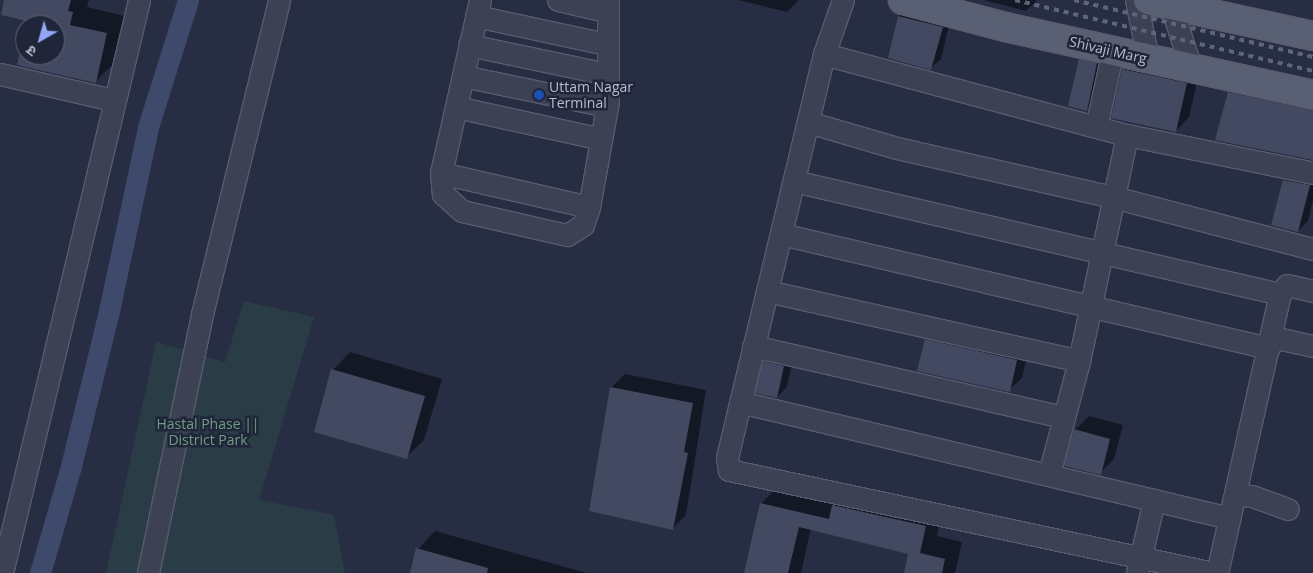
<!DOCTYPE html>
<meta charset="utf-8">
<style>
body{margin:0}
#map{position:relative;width:1313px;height:573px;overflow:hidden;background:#272e44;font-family:"Open Sans","Noto Sans Devanagari",sans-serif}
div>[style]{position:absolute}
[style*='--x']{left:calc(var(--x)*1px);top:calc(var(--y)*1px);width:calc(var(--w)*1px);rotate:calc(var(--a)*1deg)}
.green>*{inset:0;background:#2a3c45}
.shadow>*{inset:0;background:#0007}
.canal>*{height:21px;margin:-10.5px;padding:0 10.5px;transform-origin:10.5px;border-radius:10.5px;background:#3e496c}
.building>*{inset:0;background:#424961}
.roads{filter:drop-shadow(1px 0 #575c6e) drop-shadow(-1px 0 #575c6e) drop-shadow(0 1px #575c6e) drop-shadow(0 -1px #575c6e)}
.minor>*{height:21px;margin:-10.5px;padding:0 10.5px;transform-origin:10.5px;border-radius:10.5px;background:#3c4153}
.major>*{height:28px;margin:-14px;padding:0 14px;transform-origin:14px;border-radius:14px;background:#5a6073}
.rail>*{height:4px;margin-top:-2px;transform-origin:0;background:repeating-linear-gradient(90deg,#5e647a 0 5px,transparent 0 10px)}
.dots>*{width:14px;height:14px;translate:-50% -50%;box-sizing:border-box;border:2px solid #202639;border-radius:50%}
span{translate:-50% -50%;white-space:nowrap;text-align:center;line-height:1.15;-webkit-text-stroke:5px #202639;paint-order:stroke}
.street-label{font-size:14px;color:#b9bdcd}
.poi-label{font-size:14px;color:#b9bdcd}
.left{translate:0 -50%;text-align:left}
.park-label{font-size:14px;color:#719e83}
.north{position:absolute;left:15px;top:15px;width:50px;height:50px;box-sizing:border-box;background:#202639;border:1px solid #5d6274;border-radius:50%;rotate:218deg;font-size:14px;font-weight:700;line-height:20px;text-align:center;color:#b9bdcd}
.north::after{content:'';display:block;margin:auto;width:18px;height:22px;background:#93a7f8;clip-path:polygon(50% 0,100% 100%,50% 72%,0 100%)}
</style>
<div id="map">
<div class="green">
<div style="clip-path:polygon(244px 301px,314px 317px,259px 500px,334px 515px,345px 573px,106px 573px,156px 342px,225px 362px)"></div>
</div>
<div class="shadow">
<div style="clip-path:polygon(6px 0,89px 0,87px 7px,124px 16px,113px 64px,95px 82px,19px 64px,25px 36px,25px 55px,55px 55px,55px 25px,27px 25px,29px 20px)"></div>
<div style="clip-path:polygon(738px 0,799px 0,787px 12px)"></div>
<div style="clip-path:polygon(984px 0,1037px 0,1026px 11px)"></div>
<div style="clip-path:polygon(909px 7px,951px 17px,941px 59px,931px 68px,899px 16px)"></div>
<div style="clip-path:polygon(1094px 46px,1110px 50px,1100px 96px,1086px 110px,1080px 60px)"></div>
<div style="clip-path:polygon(1137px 55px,1200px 69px,1189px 117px,1176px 131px,1123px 69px)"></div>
<div style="clip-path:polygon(1240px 82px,1313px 98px,1313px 159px,1229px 93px)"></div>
<div style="clip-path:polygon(1294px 171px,1313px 175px,1313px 200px,1308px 221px,1298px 231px,1284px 180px)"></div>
<div style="clip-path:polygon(939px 327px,1029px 347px,1022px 378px,1009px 390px,926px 340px)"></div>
<div style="clip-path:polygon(350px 352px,442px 379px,424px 440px,406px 457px,333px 370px)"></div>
<div style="clip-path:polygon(774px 352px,793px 357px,787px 387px,777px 397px,764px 362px)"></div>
<div style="clip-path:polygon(625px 374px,706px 390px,686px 515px,672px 529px,611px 388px)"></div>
<div style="clip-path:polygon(1089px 416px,1123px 425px,1114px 459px,1100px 473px,1075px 430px)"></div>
<div style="clip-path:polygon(778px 486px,943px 509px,937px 536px,962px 542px,955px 573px,905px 573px,909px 553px,811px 528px,801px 573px,745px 573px,761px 504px)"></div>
<div style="clip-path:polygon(435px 531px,587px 573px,411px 573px,418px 549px)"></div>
</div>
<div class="canal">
<div style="--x:40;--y:573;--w:111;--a:-73.8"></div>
<div style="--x:71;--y:466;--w:160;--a:-76.2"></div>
<div style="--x:109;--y:311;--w:188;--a:-78"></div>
<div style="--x:148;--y:127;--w:133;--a:-72.5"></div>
</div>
<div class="building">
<div style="clip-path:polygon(4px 0,71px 0,68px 11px,73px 12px,70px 25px,107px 33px,96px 83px,17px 65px,25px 30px,25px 55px,55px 55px,55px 25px,26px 25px,27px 21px,1px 15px)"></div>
<div style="clip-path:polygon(898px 16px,943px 27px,931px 70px,888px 58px)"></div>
<div style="clip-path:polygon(1079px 59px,1097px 63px,1087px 111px,1068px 106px)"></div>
<div style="clip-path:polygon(1122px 69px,1187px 83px,1176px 132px,1111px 118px)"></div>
<div style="clip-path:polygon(1228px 92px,1313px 110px,1313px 160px,1215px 140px)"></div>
<div style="clip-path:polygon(1283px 180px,1310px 185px,1298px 232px,1271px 225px)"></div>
<div style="clip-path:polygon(925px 339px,1017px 360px,1010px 392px,917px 371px)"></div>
<div style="clip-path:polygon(763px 361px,784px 366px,777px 398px,755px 393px)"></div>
<div style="clip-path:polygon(331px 369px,425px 396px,407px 459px,314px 432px)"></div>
<div style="clip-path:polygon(610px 387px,693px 403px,684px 452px,688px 453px,673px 530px,589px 511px)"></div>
<div style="clip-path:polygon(1074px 429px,1110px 439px,1101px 475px,1064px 466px)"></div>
<div style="clip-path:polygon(760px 503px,829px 519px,832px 505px,926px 526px,920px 553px,945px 559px,942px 573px,904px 573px,908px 554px,799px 527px,788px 573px,744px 573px)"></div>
<div style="clip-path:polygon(416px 548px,488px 568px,487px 573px,410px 573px)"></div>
</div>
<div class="roads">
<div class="minor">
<div style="--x:480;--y:0;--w:177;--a:102.7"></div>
<div style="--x:441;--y:173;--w:21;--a:85"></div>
<div style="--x:443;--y:194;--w:25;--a:42"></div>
<div style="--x:462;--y:211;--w:108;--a:12.9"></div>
<div style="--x:567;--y:235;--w:19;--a:-32"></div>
<div style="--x:583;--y:225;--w:19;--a:-72"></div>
<div style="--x:589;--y:207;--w:108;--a:-79.8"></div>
<div style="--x:608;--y:101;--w:101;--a:-90"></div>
<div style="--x:558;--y:0;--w:49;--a:12.9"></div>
<div style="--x:843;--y:0;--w:57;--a:109.4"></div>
<div style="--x:824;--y:54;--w:244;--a:103.5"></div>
<div style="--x:767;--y:291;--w:172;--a:103.5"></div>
<div style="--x:727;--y:458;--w:12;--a:81"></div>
<div style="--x:729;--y:470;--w:495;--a:12"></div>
<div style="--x:1136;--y:0;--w:60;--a:78.5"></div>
<div style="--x:1169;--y:0;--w:71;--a:72.1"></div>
<div style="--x:476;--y:16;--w:133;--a:12.2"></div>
<div style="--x:469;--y:45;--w:141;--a:11.9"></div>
<div style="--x:824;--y:54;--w:314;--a:15"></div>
<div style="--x:1127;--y:135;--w:190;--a:11.5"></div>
<div style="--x:0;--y:74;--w:107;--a:13"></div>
<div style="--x:463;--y:76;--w:147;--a:11.8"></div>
<div style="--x:456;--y:107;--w:148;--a:12.4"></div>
<div style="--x:808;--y:122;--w:93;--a:16.3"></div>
<div style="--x:897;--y:148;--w:221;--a:12.8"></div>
<div style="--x:1113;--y:197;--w:207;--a:14.6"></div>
<div style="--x:1096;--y:127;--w:79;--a:-77.6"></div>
<div style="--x:441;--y:173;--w:152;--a:12.9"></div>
<div style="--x:794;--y:181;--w:499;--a:13.1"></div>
<div style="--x:781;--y:234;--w:501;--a:13.15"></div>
<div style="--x:767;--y:291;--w:320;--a:12.6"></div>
<div style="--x:1272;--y:337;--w:42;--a:12.4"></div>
<div style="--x:753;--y:346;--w:319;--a:12.9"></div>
<div style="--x:740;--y:402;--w:503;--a:13.34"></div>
<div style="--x:1049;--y:474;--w:117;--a:-75.1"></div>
<div style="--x:1079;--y:361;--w:231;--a:-78"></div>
<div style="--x:1235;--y:494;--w:17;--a:7"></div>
<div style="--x:1252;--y:496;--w:38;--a:20"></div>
<div style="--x:2;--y:573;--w:589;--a:-76.55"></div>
<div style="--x:148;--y:573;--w:265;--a:-78.2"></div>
<div style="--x:202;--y:314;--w:323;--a:-76.2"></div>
<div style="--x:1137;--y:573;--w:75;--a:-76.9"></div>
<div style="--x:1217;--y:573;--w:286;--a:-77.3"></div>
<div style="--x:1280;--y:294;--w:11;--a:-52"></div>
<div style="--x:1287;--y:285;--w:27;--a:13"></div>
</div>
<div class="major">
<div style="--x:903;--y:0;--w:106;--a:14.8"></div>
<div style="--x:1005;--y:27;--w:315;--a:12.4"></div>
<div style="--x:1148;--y:0;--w:169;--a:12.3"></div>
</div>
</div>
<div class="rail">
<div style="--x:1015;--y:0;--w:306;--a:13.4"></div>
<div style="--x:1074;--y:0;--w:246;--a:13.4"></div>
</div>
<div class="dots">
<div style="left:539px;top:95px;background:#1a4fb4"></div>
</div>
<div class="street-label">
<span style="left:1108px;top:50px;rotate:13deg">Shivaji Marg</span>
</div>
<div class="poi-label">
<span class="left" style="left:549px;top:95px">Uttam Nagar<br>Terminal</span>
</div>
<div class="park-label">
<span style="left:208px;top:432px">Hastal Phase ||<br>District Park</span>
</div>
<div class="north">उ</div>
</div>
